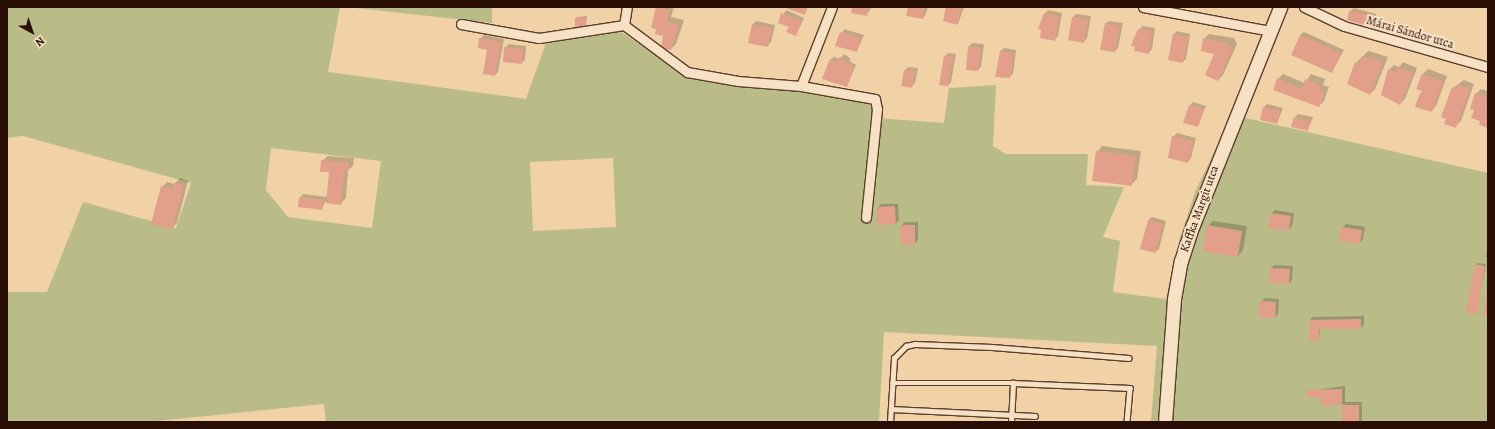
<!DOCTYPE html>
<meta charset="utf-8">
<style>
body{margin:0}
#map{position:relative;width:1495px;height:429px;overflow:hidden;background:#f1d1a6;font-family:Alegreya,serif}
div>[style]{position:absolute}
[style*='--x']{left:calc(var(--x)*1px);top:calc(var(--y)*1px);width:calc(var(--w)*1px);rotate:calc(var(--a)*1deg)}
.green>*{inset:0;background:#b9bc87}
.shadow>*{inset:0;background:#0003}
.building>*{inset:0;background:#e2a08a}
.roads{filter:drop-shadow(1px 0 #5a3f2d) drop-shadow(-1px 0 #5a3f2d) drop-shadow(0 1px #5a3f2d) drop-shadow(0 -1px #5a3f2d)}
.lane>*{height:4.5px;margin:-2.25px;padding:0 2.25px;transform-origin:2.25px;border-radius:2.25px;background:#f6e1c5}
.street>*{height:9px;margin:-4.5px;padding:0 4.5px;transform-origin:4.5px;border-radius:4.5px;background:#f6e1c5}
.secondary>*{height:13px;margin:-6.5px;padding:0 6.5px;transform-origin:6.5px;border-radius:6.5px;background:#f6e1c5}
span{translate:-50% -50%;white-space:nowrap;text-align:center;line-height:1.15;-webkit-text-stroke:4px #f6e1c5;paint-order:stroke}
.street-label{font-size:12px;color:#280e05}
.frame{position:absolute;inset:0;border:8px solid #280e05;pointer-events:none}
.north{position:absolute;left:12px;top:12px;width:40px;height:40px;-webkit-text-stroke:3px #f6e1c5;paint-order:stroke;rotate:140deg;font-size:11px;font-weight:700;line-height:16px;text-align:center;color:#280e05}
.north::after{content:'';display:block;margin:auto;width:14px;height:18px;background:#280e05;clip-path:polygon(50% 0,100% 100%,50% 72%,0 100%)}
</style>
<div id="map">
<div class="green">
<div style="clip-path:polygon(evenodd,7px 7px,340px 7px,328px 72px,526px 99px,546px 43px,621px 32px,689px 77px,868px 101px,877px 118px,944px 123px,949px 88px,996px 85px,993px 146px,1006px 154px,1088px 154px,1086px 185px,1124px 187px,1103px 237px,1120px 241px,1113px 292px,1166px 299px,1179px 241px,1195px 192px,1232px 115px,1488px 173px,1488px 422px,1151px 422px,1157px 346px,884px 332px,879px 422px,326px 422px,324px 404px,147px 422px,7px 422px,7px 292px,47px 292px,83px 202px,176px 228px,191px 183px,23px 136px,7px 138px,7px 7px,271px 148px,381px 161px,372px 228px,288px 217px,266px 190px,271px 148px,7px 7px,613px 158px,616px 227px,533px 231px,530px 162px,613px 158px)"></div>
<div style="clip-path:polygon(347px 7px,492px 7px,492px 23px)"></div>
</div>
<div class="shadow">
<div style="clip-path:polygon(657px 7px,674px 7px,671px 17px,684px 20px,676px 44px,671px 49px,665px 35px,652px 27px)"></div>
<div style="clip-path:polygon(854px 7px,872px 7px,866px 15px)"></div>
<div style="clip-path:polygon(909px 7px,928px 7px,926px 14px,923px 18px)"></div>
<div style="clip-path:polygon(947px 7px,964px 7px,958px 24px)"></div>
<div style="clip-path:polygon(1354px 8px,1376px 14px,1374px 22px,1371px 26px,1350px 11px)"></div>
<div style="clip-path:polygon(786px 10px,804px 18px,796px 35px,790px 26px,779px 22px)"></div>
<div style="clip-path:polygon(1048px 10px,1062px 13px,1058px 36px,1054px 40px,1042px 29px,1045px 14px)"></div>
<div style="clip-path:polygon(1076px 14px,1091px 16px,1087px 38px,1084px 42px,1072px 18px)"></div>
<div style="clip-path:polygon(587px 16px,586px 26px,576px 18px,577px 17px)"></div>
<div style="clip-path:polygon(756px 21px,775px 25px,771px 42px,768px 45px,753px 24px)"></div>
<div style="clip-path:polygon(1109px 21px,1123px 23px,1118px 48px,1115px 51px,1106px 24px)"></div>
<div style="clip-path:polygon(1142px 26px,1155px 28px,1152px 49px,1148px 53px,1132px 45px,1134px 38px)"></div>
<div style="clip-path:polygon(844px 29px,864px 35px,857px 51px,837px 45px)"></div>
<div style="clip-path:polygon(1177px 31px,1190px 34px,1186px 59px,1182px 62px,1173px 35px)"></div>
<div style="clip-path:polygon(1304px 32px,1344px 50px,1332px 72px,1300px 35px)"></div>
<div style="clip-path:polygon(1209px 34px,1234px 38px,1237px 44px,1223px 75px,1218px 80px,1216px 53px,1204px 39px)"></div>
<div style="clip-path:polygon(484px 35px,504px 39px,498px 72px,495px 75px,488px 49px,480px 39px)"></div>
<div style="clip-path:polygon(972px 43px,984px 44px,981px 67px,978px 70px,969px 47px)"></div>
<div style="clip-path:polygon(509px 44px,526px 46px,525px 60px,521px 63px,505px 48px)"></div>
<div style="clip-path:polygon(1004px 48px,1016px 50px,1013px 74px,1009px 77px,1000px 51px)"></div>
<div style="clip-path:polygon(1368px 51px,1388px 57px,1375px 89px,1370px 94px,1356px 63px)"></div>
<div style="clip-path:polygon(948px 53px,956px 54px,951px 82px,948px 85px,945px 56px)"></div>
<div style="clip-path:polygon(844px 54px,851px 59px,849px 61px,856px 65px,847px 86px,830px 60px,834px 57px,840px 59px)"></div>
<div style="clip-path:polygon(1403px 62px,1417px 68px,1405px 99px,1400px 104px,1389px 70px,1394px 65px,1399px 67px)"></div>
<div style="clip-path:polygon(908px 67px,918px 68px,915px 83px,912px 86px,902px 85px,905px 70px)"></div>
<div style="clip-path:polygon(1428px 69px,1447px 76px,1436px 106px,1431px 111px,1421px 93px,1423px 91px,1423px 74px)"></div>
<div style="clip-path:polygon(1283px 74px,1305px 83px,1311px 74px,1325px 79px,1323px 85px,1329px 87px,1324px 101px,1319px 106px,1278px 79px)"></div>
<div style="clip-path:polygon(1464px 80px,1474px 84px,1461px 121px,1455px 126px,1453px 88px)"></div>
<div style="clip-path:polygon(1481px 89px,1488px 91px,1488px 127px,1475px 109px,1476px 94px)"></div>
<div style="clip-path:polygon(1193px 102px,1206px 106px,1198px 126px,1190px 105px)"></div>
<div style="clip-path:polygon(1267px 104px,1283px 108px,1277px 123px,1264px 107px)"></div>
<div style="clip-path:polygon(1298px 114px,1313px 117px,1308px 130px,1295px 117px)"></div>
<div style="clip-path:polygon(1177px 133px,1196px 138px,1191px 158px,1188px 162px,1173px 137px)"></div>
<div style="clip-path:polygon(1102px 146px,1141px 151px,1137px 179px,1132px 184px,1097px 152px)"></div>
<div style="clip-path:polygon(328px 156px,354px 158px,353px 166px,348px 170px,346px 198px,340px 204px,325px 202px,322px 209px,300px 198px,303px 194px,328px 197px,330px 172px,322px 161px)"></div>
<div style="clip-path:polygon(180px 178px,188px 181px,177px 223px,172px 228px,162px 187px,167px 182px,174px 184px)"></div>
<div style="clip-path:polygon(881px 204px,898px 204px,899px 220px,896px 223px,878px 207px)"></div>
<div style="clip-path:polygon(1275px 210px,1294px 213px,1292px 226px,1289px 229px,1271px 214px)"></div>
<div style="clip-path:polygon(1152px 217px,1166px 221px,1159px 249px,1155px 252px,1148px 220px)"></div>
<div style="clip-path:polygon(1213px 221px,1247px 226px,1243px 250px,1238px 256px,1208px 226px)"></div>
<div style="clip-path:polygon(905px 222px,918px 222px,918px 240px,915px 243px,901px 226px)"></div>
<div style="clip-path:polygon(1346px 224px,1365px 227px,1363px 239px,1360px 243px,1342px 228px)"></div>
<div style="clip-path:polygon(1488px 247px,1488px 258px,1486px 257px)"></div>
<div style="clip-path:polygon(1477px 263px,1486px 264px,1476px 313px,1476px 264px)"></div>
<div style="clip-path:polygon(1274px 265px,1293px 266px,1292px 280px,1289px 283px,1271px 268px)"></div>
<div style="clip-path:polygon(1265px 298px,1279px 299px,1278px 314px,1275px 317px,1260px 317px,1261px 302px)"></div>
<div style="clip-path:polygon(1364px 316px,1364px 324px,1361px 328px,1320px 328px,1319px 340px,1310px 320px,1313px 317px)"></div>
<div style="clip-path:polygon(1345px 386px,1345px 402px,1362px 402px,1362px 422px,1343px 422px,1343px 404px,1322px 405px,1321px 396px,1308px 391px)"></div>
</div>
<div class="building">
<div style="clip-path:polygon(656px 7px,670px 10px,667px 22px,679px 25px,671px 50px,661px 48px,663px 36px,655px 34px,656px 29px,651px 28px)"></div>
<div style="clip-path:polygon(783px 7px,808px 7px,805px 15px)"></div>
<div style="clip-path:polygon(852px 7px,868px 7px,867px 16px,851px 13px)"></div>
<div style="clip-path:polygon(908px 7px,925px 7px,923px 19px,906px 16px)"></div>
<div style="clip-path:polygon(946px 7px,962px 7px,958px 25px,943px 21px)"></div>
<div style="clip-path:polygon(1349px 11px,1374px 17px,1371px 27px,1347px 20px)"></div>
<div style="clip-path:polygon(781px 13px,802px 21px,796px 36px,786px 32px,789px 27px,778px 23px)"></div>
<div style="clip-path:polygon(1044px 13px,1059px 16px,1055px 41px,1040px 38px,1041px 30px,1038px 29px)"></div>
<div style="clip-path:polygon(586px 17px,586px 27px,575px 28px,575px 18px)"></div>
<div style="clip-path:polygon(1072px 17px,1088px 20px,1084px 43px,1068px 40px)"></div>
<div style="clip-path:polygon(1105px 23px,1120px 26px,1115px 52px,1100px 50px)"></div>
<div style="clip-path:polygon(752px 24px,772px 28px,768px 47px,748px 43px)"></div>
<div style="clip-path:polygon(1138px 29px,1152px 31px,1149px 54px,1134px 51px,1135px 47px,1131px 46px)"></div>
<div style="clip-path:polygon(840px 32px,861px 38px,857px 52px,835px 46px)"></div>
<div style="clip-path:polygon(1173px 34px,1188px 37px,1183px 63px,1168px 60px)"></div>
<div style="clip-path:polygon(1300px 35px,1341px 53px,1332px 73px,1291px 55px)"></div>
<div style="clip-path:polygon(479px 38px,501px 42px,495px 76px,483px 74px,487px 50px,478px 48px)"></div>
<div style="clip-path:polygon(1203px 38px,1228px 43px,1232px 50px,1218px 81px,1205px 75px,1214px 54px,1201px 51px)"></div>
<div style="clip-path:polygon(968px 46px,981px 48px,978px 71px,966px 70px)"></div>
<div style="clip-path:polygon(504px 47px,523px 49px,522px 64px,503px 62px)"></div>
<div style="clip-path:polygon(1000px 51px,1014px 53px,1010px 78px,995px 77px)"></div>
<div style="clip-path:polygon(944px 56px,953px 57px,948px 86px,939px 85px)"></div>
<div style="clip-path:polygon(1362px 56px,1383px 62px,1370px 95px,1347px 84px,1355px 62px,1359px 64px)"></div>
<div style="clip-path:polygon(840px 57px,854px 68px,847px 87px,822px 79px,830px 59px,836px 62px)"></div>
<div style="clip-path:polygon(1397px 67px,1413px 73px,1400px 105px,1381px 95px,1388px 69px,1395px 72px)"></div>
<div style="clip-path:polygon(904px 70px,915px 71px,912px 88px,901px 86px)"></div>
<div style="clip-path:polygon(1422px 74px,1443px 81px,1432px 112px,1415px 107px,1420px 93px,1428px 94px,1416px 89px)"></div>
<div style="clip-path:polygon(1277px 78px,1302px 89px,1305px 79px,1320px 85px,1319px 90px,1325px 92px,1319px 107px,1273px 90px)"></div>
<div style="clip-path:polygon(1458px 85px,1470px 89px,1456px 128px,1444px 124px,1446px 119px,1441px 117px,1452px 87px,1457px 89px)"></div>
<div style="clip-path:polygon(1475px 93px,1488px 97px,1488px 128px,1479px 125px,1480px 121px,1471px 118px,1474px 110px,1470px 109px)"></div>
<div style="clip-path:polygon(1189px 105px,1204px 109px,1198px 127px,1183px 123px)"></div>
<div style="clip-path:polygon(1263px 107px,1280px 111px,1277px 124px,1260px 120px)"></div>
<div style="clip-path:polygon(1294px 117px,1310px 121px,1308px 131px,1291px 127px)"></div>
<div style="clip-path:polygon(1172px 136px,1193px 141px,1188px 163px,1168px 158px)"></div>
<div style="clip-path:polygon(1096px 151px,1136px 156px,1132px 186px,1092px 181px)"></div>
<div style="clip-path:polygon(321px 160px,349px 163px,348px 172px,344px 171px,341px 205px,326px 203px,329px 172px,320px 172px)"></div>
<div style="clip-path:polygon(174px 183px,184px 186px,172px 229px,151px 224px,161px 186px,172px 189px)"></div>
<div style="clip-path:polygon(299px 197px,323px 200px,322px 210px,298px 207px)"></div>
<div style="clip-path:polygon(895px 206px,896px 224px,877px 225px,877px 207px)"></div>
<div style="clip-path:polygon(1270px 213px,1291px 216px,1289px 230px,1268px 228px)"></div>
<div style="clip-path:polygon(1148px 220px,1163px 224px,1156px 253px,1140px 249px)"></div>
<div style="clip-path:polygon(900px 225px,915px 225px,915px 244px,901px 245px)"></div>
<div style="clip-path:polygon(1207px 225px,1242px 231px,1238px 257px,1203px 251px)"></div>
<div style="clip-path:polygon(1341px 227px,1362px 230px,1360px 244px,1339px 241px)"></div>
<div style="clip-path:polygon(1475px 264px,1485px 266px,1477px 314px,1466px 313px)"></div>
<div style="clip-path:polygon(1270px 268px,1290px 269px,1289px 284px,1269px 283px)"></div>
<div style="clip-path:polygon(1487px 290px,1488px 290px,1488px 316px,1483px 315px)"></div>
<div style="clip-path:polygon(1260px 301px,1276px 302px,1275px 318px,1259px 318px)"></div>
<div style="clip-path:polygon(1361px 319px,1361px 329px,1319px 329px,1319px 341px,1309px 341px,1309px 320px)"></div>
<div style="clip-path:polygon(1342px 389px,1342px 405px,1321px 406px,1320px 397px,1307px 398px,1307px 390px)"></div>
<div style="clip-path:polygon(1342px 405px,1359px 405px,1359px 422px,1342px 422px)"></div>
</div>
<div class="roads">
<div class="lane">
<div style="--x:892;--y:383;--w:121;--a:0"></div>
<div style="--x:1013;--y:383;--w:117;--a:2.4"></div>
<div style="--x:1130;--y:388;--w:34;--a:95"></div>
<div style="--x:891;--y:409;--w:144;--a:2.8"></div>
<div style="--x:890;--y:422;--w:64;--a:-86.4"></div>
<div style="--x:894;--y:358;--w:17;--a:-45"></div>
<div style="--x:906;--y:346;--w:9;--a:-13"></div>
<div style="--x:915;--y:344;--w:77;--a:2.2"></div>
<div style="--x:992;--y:347;--w:137;--a:4.6"></div>
<div style="--x:1011;--y:422;--w:39;--a:-87"></div>
</div>
<div class="street">
<div style="--x:1143;--y:7;--w:129;--a:10.7"></div>
<div style="--x:1304;--y:7;--w:44;--a:25.4"></div>
<div style="--x:1344;--y:26;--w:150;--a:15.9"></div>
<div style="--x:461;--y:24;--w:79;--a:10.2"></div>
<div style="--x:539;--y:38;--w:86;--a:-8.7"></div>
<div style="--x:624;--y:25;--w:79;--a:36.7"></div>
<div style="--x:687;--y:72;--w:52;--a:10"></div>
<div style="--x:738;--y:81;--w:63;--a:4.5"></div>
<div style="--x:801;--y:86;--w:85;--a:-68.6"></div>
<div style="--x:624;--y:25;--w:18;--a:-81"></div>
<div style="--x:801;--y:86;--w:75;--a:10"></div>
<div style="--x:875;--y:99;--w:10;--a:79"></div>
<div style="--x:877;--y:109;--w:109;--a:95.8"></div>
</div>
<div class="secondary">
<div style="--x:1165;--y:422;--w:123;--a:-85.8"></div>
<div style="--x:1174;--y:299;--w:39;--a:-80"></div>
<div style="--x:1181;--y:261;--w:38;--a:-72"></div>
<div style="--x:1193;--y:225;--w:235;--a:-68.2"></div>
</div>
</div>
<div class="street-label">
<span style="left:1410px;top:33px;rotate:16deg">Márai Sándor utca</span>
<span style="left:1200px;top:209px;rotate:-70deg">Kaffka Margit utca</span>
</div>
<div class="frame"></div>
<div class="north">N</div>
</div>
